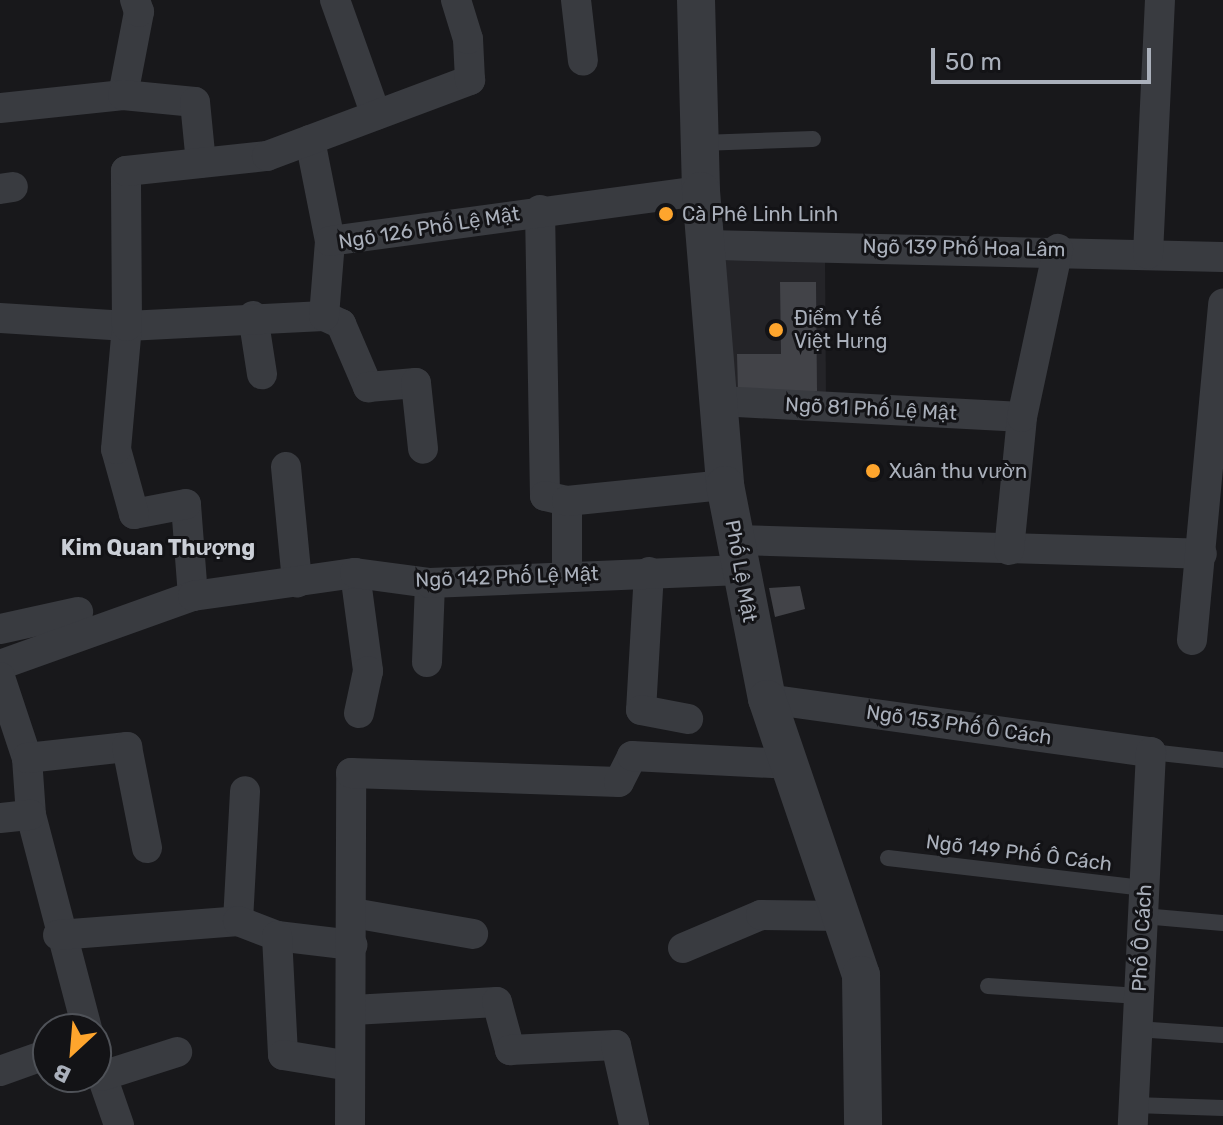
<!DOCTYPE html>
<meta charset="utf-8">
<style>
body{margin:0}
#map{position:relative;width:1223px;height:1125px;overflow:hidden;background:#18181b;font-family:Rubik,sans-serif}
div>[style]{position:absolute}
[style*='--x']{left:calc(var(--x)*1px);top:calc(var(--y)*1px);width:calc(var(--w)*1px);rotate:calc(var(--a)*1deg)}
.built>*{inset:0;background:#242428}
.building>*{inset:0;background:#424348}
.service>*{height:16px;margin:-8px;padding:0 8px;transform-origin:8px;border-radius:8px;background:#393b40}
.minor>*{height:30px;margin:-15px;padding:0 15px;transform-origin:15px;border-radius:15px;background:#393b40}
.tertiary>*{height:38px;margin:-19px;padding:0 19px;transform-origin:19px;border-radius:19px;background:#393b40}
.dots>*{width:22px;height:22px;translate:-50% -50%;box-sizing:border-box;border:4px solid #131316;border-radius:50%}
span{translate:-50% -50%;white-space:nowrap;text-align:center;line-height:1.15;-webkit-text-stroke:6px #131316;paint-order:stroke}
.poi-label{font-size:20px;color:#aab0bb}
.left{translate:0 -50%;text-align:left}
.street-label{font-size:20px;color:#aab0bb}
.neighbourhood-label{font-size:22px;color:#cbcfd7;font-weight:700}
.north{position:absolute;left:32px;top:1013px;width:80px;height:80px;box-sizing:border-box;background:#131316;border:2px solid #4f5258;border-radius:50%;rotate:206deg;font-size:22px;font-weight:700;line-height:32px;text-align:center;color:#aab0bb}
.north::after{content:'';display:block;margin:auto;width:28px;height:36px;background:#fea52d;clip-path:polygon(50% 0,100% 100%,50% 72%,0 100%)}
.scale{position:absolute;left:931px;top:48px;width:220px;height:36px;box-sizing:border-box;border:4px solid #aab0bb;border-top:0;padding-left:10px;font-size:24px;line-height:28px;white-space:nowrap;color:#aab0bb;-webkit-text-stroke:6px #131316;paint-order:stroke}
</style>
<div id="map">
<div class="built">
<div style="clip-path:polygon(825px 258px,826px 402px,731px 398px,722px 261px)"></div>
</div>
<div class="building">
<div style="clip-path:polygon(780px 282px,816px 282px,817px 391px,738px 392px,737px 354px,781px 354px)"></div>
<div style="clip-path:polygon(800px 586px,805px 609px,775px 617px,769px 588px)"></div>
</div>
<div class="service">
<div style="--x:701;--y:143;--w:112;--a:-2"></div>
<div style="--x:1151;--y:752;--w:72;--a:6.3"></div>
<div style="--x:888;--y:858;--w:258;--a:6.7"></div>
<div style="--x:1143;--y:916;--w:80;--a:5"></div>
<div style="--x:988;--y:986;--w:151;--a:3.8"></div>
<div style="--x:1137;--y:1029;--w:86;--a:4"></div>
<div style="--x:1134;--y:1105;--w:89;--a:1.9"></div>
</div>
<div class="minor">
<div style="--x:335;--y:0;--w:122;--a:70.4"></div>
<div style="--x:576;--y:0;--w:61;--a:83.5"></div>
<div style="--x:123;--y:95;--w:85;--a:-79.1"></div>
<div style="--x:139;--y:12;--w:13;--a:-108"></div>
<div style="--x:0;--y:108;--w:124;--a:-6"></div>
<div style="--x:123;--y:95;--w:72;--a:5.6"></div>
<div style="--x:195;--y:102;--w:61;--a:84.4"></div>
<div style="--x:310;--y:140;--w:103;--a:78.8"></div>
<div style="--x:0;--y:189;--w:13;--a:-9"></div>
<div style="--x:540;--y:210;--w:286;--a:89"></div>
<div style="--x:545;--y:496;--w:23;--a:13"></div>
<div style="--x:705;--y:245;--w:518;--a:1.33"></div>
<div style="--x:1148;--y:254;--w:254;--a:-87.3"></div>
<div style="--x:253;--y:316;--w:59;--a:81.2"></div>
<div style="--x:324;--y:316;--w:19;--a:25"></div>
<div style="--x:341;--y:324;--w:69;--a:66.8"></div>
<div style="--x:368;--y:387;--w:48;--a:-4.8"></div>
<div style="--x:416;--y:383;--w:66;--a:83.9"></div>
<div style="--x:0;--y:318;--w:127;--a:3.6"></div>
<div style="--x:127;--y:326;--w:197;--a:-2.9"></div>
<div style="--x:324;--y:316;--w:75;--a:-85.4"></div>
<div style="--x:330;--y:241;--w:374;--a:-7.7"></div>
<div style="--x:719;--y:401;--w:303;--a:3"></div>
<div style="--x:286;--y:467;--w:116;--a:84.5"></div>
<div style="--x:735;--y:540;--w:467;--a:1.7"></div>
<div style="--x:1009;--y:550;--w:134;--a:-84.4"></div>
<div style="--x:1022;--y:417;--w:172;--a:-77.9"></div>
<div style="--x:649;--y:572;--w:138;--a:93.3"></div>
<div style="--x:641;--y:710;--w:48;--a:10.8"></div>
<div style="--x:355;--y:573;--w:99;--a:82.4"></div>
<div style="--x:368;--y:671;--w:43;--a:102.1"></div>
<div style="--x:567;--y:576;--w:75;--a:-90"></div>
<div style="--x:567;--y:501;--w:159;--a:-5.8"></div>
<div style="--x:193;--y:596;--w:92;--a:-94.4"></div>
<div style="--x:186;--y:504;--w:53;--a:169.1"></div>
<div style="--x:134;--y:514;--w:67;--a:-105.5"></div>
<div style="--x:116;--y:449;--w:123;--a:-84.9"></div>
<div style="--x:127;--y:326;--w:155;--a:-90.4"></div>
<div style="--x:126;--y:171;--w:142;--a:-6.1"></div>
<div style="--x:267;--y:156;--w:217;--a:-20.5"></div>
<div style="--x:470;--y:80;--w:41;--a:-92.8"></div>
<div style="--x:468;--y:39;--w:41;--a:-107.1"></div>
<div style="--x:0;--y:629;--w:80;--a:-12.3"></div>
<div style="--x:1192;--y:640;--w:338;--a:-84.7"></div>
<div style="--x:427;--y:662;--w:79;--a:-87.8"></div>
<div style="--x:0;--y:665;--w:205;--a:-19.7"></div>
<div style="--x:193;--y:596;--w:164;--a:-8.1"></div>
<div style="--x:355;--y:573;--w:76;--a:7.6"></div>
<div style="--x:430;--y:583;--w:311;--a:-2.4"></div>
<div style="--x:0;--y:677;--w:85;--a:71.6"></div>
<div style="--x:27;--y:758;--w:57;--a:86"></div>
<div style="--x:31;--y:815;--w:221;--a:75.3"></div>
<div style="--x:767;--y:699;--w:388;--a:7.9"></div>
<div style="--x:1151;--y:752;--w:373;--a:92.8"></div>
<div style="--x:27;--y:758;--w:101;--a:-6.3"></div>
<div style="--x:127;--y:747;--w:103;--a:78.8"></div>
<div style="--x:0;--y:818;--w:31;--a:-6"></div>
<div style="--x:353;--y:913;--w:122;--a:9.9"></div>
<div style="--x:238;--y:921;--w:130;--a:-86.9"></div>
<div style="--x:58;--y:935;--w:181;--a:-4.4"></div>
<div style="--x:238;--y:921;--w:42;--a:21"></div>
<div style="--x:277;--y:936;--w:76;--a:6.8"></div>
<div style="--x:277;--y:936;--w:119;--a:87.1"></div>
<div style="--x:283;--y:1055;--w:68;--a:9.3"></div>
<div style="--x:683;--y:948;--w:85;--a:-22.9"></div>
<div style="--x:761;--y:915;--w:83;--a:0.7"></div>
<div style="--x:353;--y:1010;--w:144;--a:-3.2"></div>
<div style="--x:497;--y:1002;--w:50;--a:74.8"></div>
<div style="--x:510;--y:1050;--w:106;--a:-2.7"></div>
<div style="--x:616;--y:1045;--w:82;--a:77.3"></div>
<div style="--x:96;--y:1059;--w:70;--a:70.8"></div>
<div style="--x:0;--y:1071;--w:51;--a:-19.5"></div>
<div style="--x:102;--y:1076;--w:79;--a:-17.7"></div>
<div style="--x:350;--y:1125;--w:352;--a:-89.8"></div>
<div style="--x:351;--y:773;--w:268;--a:1.9"></div>
<div style="--x:619;--y:782;--w:29;--a:-63"></div>
<div style="--x:632;--y:756;--w:156;--a:2.9"></div>
</div>
<div class="tertiary">
<div style="--x:696;--y:0;--w:191;--a:88.5"></div>
<div style="--x:701;--y:191;--w:295;--a:85.3"></div>
<div style="--x:725;--y:485;--w:218;--a:78.9"></div>
<div style="--x:767;--y:699;--w:292;--a:71.2"></div>
<div style="--x:861;--y:975;--w:150;--a:89.2"></div>
</div>
<div class="dots">
<div style="left:666px;top:214px;background:#fea52d"></div>
<div style="left:776px;top:330px;background:#fea52d"></div>
<div style="left:873px;top:471px;background:#fea52d"></div>
</div>
<div class="poi-label">
<span class="left" style="left:682px;top:214px">Cà Phê Linh Linh</span>
<span class="left" style="left:794px;top:330px">Điểm Y tế<br>Việt Hưng</span>
<span class="left" style="left:889px;top:471px">Xuân thu vườn</span>
</div>
<div class="street-label">
<span style="left:429px;top:228px;rotate:-9deg">Ngõ 126 Phố Lệ Mật</span>
<span style="left:964px;top:248px;rotate:1deg">Ngõ 139 Phố Hoa Lâm</span>
<span style="left:871px;top:409px;rotate:3deg">Ngõ 81 Phố Lệ Mật</span>
<span style="left:741px;top:571px;rotate:80deg">Phố Lệ Mật</span>
<span style="left:507px;top:577px;rotate:-2deg">Ngõ 142 Phố Lệ Mật</span>
<span style="left:959px;top:725px;rotate:8deg">Ngõ 153 Phố Ô Cách</span>
<span style="left:1019px;top:853px;rotate:7deg">Ngõ 149 Phố Ô Cách</span>
<span style="left:1142px;top:938px;rotate:-87deg">Phố Ô Cách</span>
</div>
<div class="neighbourhood-label">
<span style="left:158px;top:548px">Kim Quan Thượng</span>
</div>
<div class="north">B</div>
<div class="scale">50 m</div>
</div>
